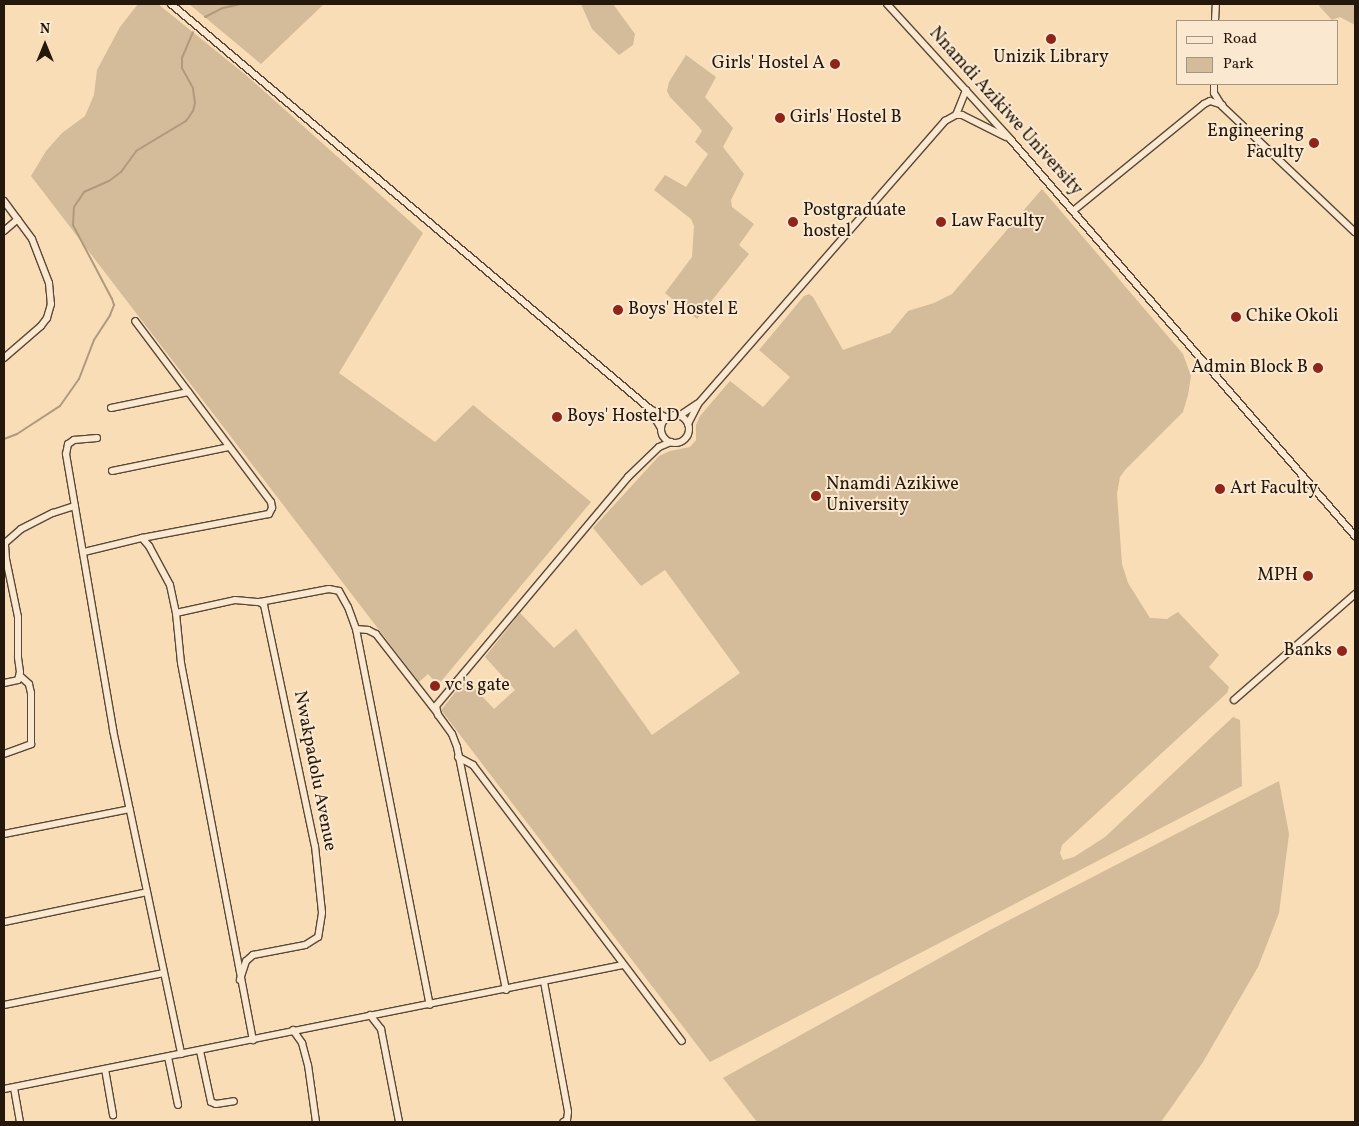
<!DOCTYPE html>
<style>
body{margin:0}
#map{position:relative;width:1359px;height:1126px;overflow:hidden;background:#f8ddb7;font-family:Vollkorn,serif}
div>[style]{position:absolute}
[style*='--x']{left:calc(var(--x)*1px);top:calc(var(--y)*1px);width:calc(var(--w)*1px);rotate:calc(var(--a)*1deg)}
.green>*{inset:0;background:#d4bb9a}
.stream>*{height:2px;margin:-1px;padding:0 1px;transform-origin:1px;border-radius:1px;background:#b09a7d}
.roads{filter:drop-shadow(1px 0 #594837) drop-shadow(-1px 0 #594837) drop-shadow(0 1px #594837) drop-shadow(0 -1px #594837)}
.street>*{height:6px;margin:-3px;padding:0 3px;transform-origin:3px;border-radius:3px;background:#fae9d0}
.street>.ring{margin:-3px;padding:0;box-sizing:content-box;background:none;border:6px solid #fae9d0;border-radius:50%}
.dots>*{width:14px;height:14px;translate:-50% -50%;box-sizing:border-box;border:2px solid #fae9d0;border-radius:50%}
span{translate:-50% -50%;white-space:nowrap;text-align:center;line-height:1.15;-webkit-text-stroke:4px #fae9d0;paint-order:stroke}
.poi-label{font-size:18px;color:#24170c}
.right{translate:-100% -50%;text-align:right}
.left{translate:0 -50%;text-align:left}
.street-label{font-size:18px;color:#24170c}
.frame{position:absolute;inset:0;border:5px solid #24170c;pointer-events:none}
.legend{position:absolute;left:1176px;top:20px;width:162px;height:65px;box-sizing:border-box;background:#fae9d0;border:1px solid #a49582;margin:0;padding:6px 9px;list-style:none;font-size:15px;color:#24170c}
.legend li{display:flex;align-items:center;gap:10px;height:25px}
.legend b{width:25px;border:1px solid #a49582}
.north{position:absolute;left:20px;top:20px;width:50px;height:50px;-webkit-text-stroke:4px #fae9d0;paint-order:stroke;rotate:0deg;font-size:14px;font-weight:700;line-height:20px;text-align:center;color:#24170c}
.north::after{content:'';display:block;margin:auto;width:18px;height:22px;background:#24170c;clip-path:polygon(50% 0,100% 100%,50% 72%,0 100%)}
</style>
<div id="map">
<div class="green">
<div style="clip-path:polygon(138px 4px,158px 4px,247px 76px,423px 233px,339px 373px,435px 442px,473px 405px,591px 502px,438px 685px,428px 674px,419px 682px,31px 176px,46px 151px,62px 133px,85px 116px,94px 95px,97px 70px,120px 27px)"></div>
<div style="clip-path:polygon(189px 4px,324px 4px,261px 64px)"></div>
<div style="clip-path:polygon(581px 4px,613px 4px,635px 34px,633px 45px,619px 55px,592px 29px)"></div>
<div style="clip-path:polygon(1321px 4px,1355px 4px,1355px 25px,1340px 17px,1332px 20px,1319px 6px)"></div>
<div style="clip-path:polygon(686px 55px,716px 77px,705px 97px,733px 128px,723px 147px,744px 174px,731px 200px,732px 207px,754px 224px,739px 245px,749px 254px,697px 319px,665px 293px,692px 257px,694px 226px,691px 219px,654px 190px,665px 175px,686px 187px,708px 154px,695px 142px,702px 131px,699px 127px,670px 97px,667px 91px,669px 82px)"></div>
<div style="clip-path:polygon(1042px 189px,1183px 354px,1191px 376px,1188px 395px,1183px 412px,1125px 470px,1120px 477px,1117px 494px,1122px 564px,1128px 583px,1150px 618px,1167px 619px,1178px 612px,1219px 655px,1209px 667px,1229px 687px,1227px 693px,1062px 845px,1060px 853px,1063px 860px,1074px 857px,1105px 837px,1233px 717px,1240px 720px,1242px 786px,710px 1062px,441px 710px,466px 679px,494px 709px,515px 690px,485px 657px,520px 613px,554px 648px,576px 629px,652px 735px,740px 673px,665px 570px,641px 586px,593px 528px,659px 456px,670px 451px,690px 447px,696px 440px,696px 425px,700px 416px,730px 381px,763px 407px,790px 377px,759px 350px,804px 296px,809px 294px,813px 297px,843px 350px,890px 333px,908px 311px,934px 303px,952px 294px)"></div>
<div style="clip-path:polygon(1279px 781px,1289px 834px,1279px 913px,1258px 967px,1203px 1062px,1161px 1122px,757px 1122px,723px 1078px,992px 929px)"></div>
</div>
<div class="stream">
<div style="--x:205;--y:17;--w:20;--a:-27"></div>
<div style="--x:223;--y:8;--w:18;--a:-13"></div>
<div style="--x:4;--y:439;--w:14;--a:-21"></div>
<div style="--x:17;--y:434;--w:51;--a:-33.1"></div>
<div style="--x:60;--y:406;--w:33;--a:-55"></div>
<div style="--x:79;--y:379;--w:42;--a:-69"></div>
<div style="--x:94;--y:340;--w:30;--a:-57"></div>
<div style="--x:110;--y:315;--w:11;--a:-68"></div>
<div style="--x:114;--y:305;--w:6;--a:-108"></div>
<div style="--x:112;--y:299;--w:84;--a:-117.8"></div>
<div style="--x:73;--y:225;--w:18;--a:-87"></div>
<div style="--x:74;--y:207;--w:18;--a:-56"></div>
<div style="--x:84;--y:192;--w:27;--a:-24"></div>
<div style="--x:109;--y:181;--w:15;--a:-37"></div>
<div style="--x:121;--y:172;--w:26;--a:-54"></div>
<div style="--x:136;--y:151;--w:58;--a:-31"></div>
<div style="--x:186;--y:121;--w:12;--a:-55"></div>
<div style="--x:193;--y:111;--w:8;--a:-76"></div>
<div style="--x:195;--y:103;--w:15;--a:-98"></div>
<div style="--x:193;--y:88;--w:23;--a:-119"></div>
<div style="--x:182;--y:68;--w:10;--a:-90"></div>
<div style="--x:182;--y:58;--w:28;--a:-67"></div>
</div>
<div class="roads">
<div class="street">
<div style="--x:171;--y:4;--w:627;--a:40.21"></div>
<div style="--x:650;--y:409;--w:19;--a:28"></div>
<div style="--x:887;--y:4;--w:184;--a:47.6"></div>
<div style="--x:1011;--y:140;--w:525;--a:49.02"></div>
<div style="--x:1215;--y:21;--w:17;--a:-87"></div>
<div style="--x:1214;--y:84;--w:9;--a:90"></div>
<div style="--x:1214;--y:93;--w:15;--a:58"></div>
<div style="--x:1222;--y:106;--w:183;--a:43.5"></div>
<div style="--x:956;--y:115;--w:27;--a:-68"></div>
<div style="--x:4;--y:201;--w:47;--a:53.6"></div>
<div style="--x:32;--y:239;--w:47;--a:68.9"></div>
<div style="--x:49;--y:283;--w:21;--a:85"></div>
<div style="--x:51;--y:304;--w:15;--a:106"></div>
<div style="--x:47;--y:318;--w:10;--a:127"></div>
<div style="--x:41;--y:326;--w:49;--a:139.1"></div>
<div style="--x:1073;--y:211;--w:169;--a:-39.2"></div>
<div style="--x:1204;--y:104;--w:7;--a:-27"></div>
<div style="--x:1210;--y:101;--w:13;--a:18"></div>
<div style="--x:4;--y:231;--w:18;--a:-41"></div>
<div style="--x:111;--y:408;--w:79;--a:-11.7"></div>
<div style="--x:650;--y:410;--w:21;--a:59"></div>
<div class="ring" style="left:661px;top:415px;width:22px;height:22px"></div>
<div style="--x:679;--y:416;--w:22;--a:-34"></div>
<div style="--x:688;--y:424;--w:22;--a:-63"></div>
<div style="--x:698;--y:404;--w:376;--a:-48.9"></div>
<div style="--x:945;--y:121;--w:13;--a:-29"></div>
<div style="--x:956;--y:115;--w:6;--a:0"></div>
<div style="--x:962;--y:115;--w:49;--a:26.6"></div>
<div style="--x:97;--y:438;--w:23;--a:175"></div>
<div style="--x:74;--y:440;--w:7;--a:146"></div>
<div style="--x:68;--y:444;--w:10;--a:101"></div>
<div style="--x:66;--y:454;--w:280;--a:80.3"></div>
<div style="--x:113;--y:730;--w:331;--a:78.1"></div>
<div style="--x:112;--y:471;--w:119;--a:-11.6"></div>
<div style="--x:142;--y:538;--w:11;--a:49"></div>
<div style="--x:149;--y:546;--w:44;--a:61.7"></div>
<div style="--x:170;--y:585;--w:29;--a:78"></div>
<div style="--x:176;--y:613;--w:50;--a:84.3"></div>
<div style="--x:181;--y:663;--w:384;--a:79.2"></div>
<div style="--x:84;--y:552;--w:60;--a:-13.6"></div>
<div style="--x:142;--y:538;--w:129;--a:-10.7"></div>
<div style="--x:269;--y:514;--w:7;--a:-63"></div>
<div style="--x:272;--y:508;--w:6;--a:-99"></div>
<div style="--x:271;--y:502;--w:226;--a:-126.9"></div>
<div style="--x:260;--y:602;--w:70;--a:-10.7"></div>
<div style="--x:329;--y:589;--w:10;--a:11"></div>
<div style="--x:339;--y:591;--w:18;--a:61"></div>
<div style="--x:348;--y:607;--w:23;--a:70"></div>
<div style="--x:356;--y:629;--w:383;--a:78.9"></div>
<div style="--x:176;--y:613;--w:60;--a:-12.4"></div>
<div style="--x:235;--y:600;--w:25;--a:5"></div>
<div style="--x:260;--y:602;--w:5;--a:37"></div>
<div style="--x:264;--y:605;--w:246;--a:78.1"></div>
<div style="--x:315;--y:846;--w:67;--a:84"></div>
<div style="--x:322;--y:913;--w:24;--a:99"></div>
<div style="--x:318;--y:937;--w:15;--a:148"></div>
<div style="--x:305;--y:945;--w:53;--a:169.1"></div>
<div style="--x:253;--y:955;--w:9;--a:139"></div>
<div style="--x:246;--y:961;--w:20;--a:108"></div>
<div style="--x:356;--y:629;--w:12;--a:5"></div>
<div style="--x:368;--y:630;--w:9;--a:27"></div>
<div style="--x:376;--y:634;--w:98;--a:52.1"></div>
<div style="--x:4;--y:683;--w:14;--a:-12"></div>
<div style="--x:18;--y:680;--w:8;--a:-76"></div>
<div style="--x:20;--y:672;--w:15;--a:-98"></div>
<div style="--x:18;--y:657;--w:40;--a:-90"></div>
<div style="--x:18;--y:617;--w:59;--a:-101.7"></div>
<div style="--x:6;--y:559;--w:16;--a:-94"></div>
<div style="--x:5;--y:543;--w:21;--a:-41"></div>
<div style="--x:21;--y:529;--w:36;--a:-27"></div>
<div style="--x:53;--y:513;--w:23;--a:-18"></div>
<div style="--x:1234;--y:700;--w:161;--a:-41.2"></div>
<div style="--x:4;--y:754;--w:29;--a:-20"></div>
<div style="--x:31;--y:744;--w:51;--a:-90"></div>
<div style="--x:31;--y:693;--w:9;--a:-103"></div>
<div style="--x:29;--y:684;--w:12;--a:-138"></div>
<div style="--x:458;--y:757;--w:17;--a:28"></div>
<div style="--x:473;--y:765;--w:346;--a:52.9"></div>
<div style="--x:4;--y:834;--w:128;--a:-11.2"></div>
<div style="--x:4;--y:922;--w:146;--a:-11.8"></div>
<div style="--x:544;--y:982;--w:132;--a:79.5"></div>
<div style="--x:568;--y:1112;--w:8;--a:97"></div>
<div style="--x:567;--y:1120;--w:4;--a:153"></div>
<div style="--x:506;--y:990;--w:248;--a:-101.4"></div>
<div style="--x:457;--y:747;--w:14;--a:-111"></div>
<div style="--x:452;--y:734;--w:24;--a:-126"></div>
<div style="--x:438;--y:715;--w:9;--a:-103"></div>
<div style="--x:436;--y:706;--w:299;--a:-50"></div>
<div style="--x:628;--y:477;--w:43;--a:-44.1"></div>
<div style="--x:659;--y:447;--w:13;--a:-23"></div>
<div style="--x:4;--y:1005;--w:163;--a:-11.3"></div>
<div style="--x:370;--y:1015;--w:18;--a:52"></div>
<div style="--x:381;--y:1029;--w:95;--a:79"></div>
<div style="--x:293;--y:1030;--w:16;--a:55"></div>
<div style="--x:302;--y:1043;--w:23;--a:75"></div>
<div style="--x:308;--y:1065;--w:58;--a:82"></div>
<div style="--x:200;--y:1051;--w:52;--a:77.8"></div>
<div style="--x:211;--y:1102;--w:5;--a:22"></div>
<div style="--x:216;--y:1104;--w:18;--a:-9"></div>
<div style="--x:168;--y:1057;--w:49;--a:78.2"></div>
<div style="--x:105;--y:1069;--w:47;--a:80.1"></div>
<div style="--x:14;--y:1088;--w:35;--a:80"></div>
<div style="--x:4;--y:1089;--w:631;--a:-11.33"></div>
</div>
</div>
<div class="dots">
<div style="left:1051px;top:39px;background:#8f2418"></div>
<div style="left:835px;top:64px;background:#8f2418"></div>
<div style="left:780px;top:118px;background:#8f2418"></div>
<div style="left:1314px;top:143px;background:#8f2418"></div>
<div style="left:793px;top:222px;background:#8f2418"></div>
<div style="left:941px;top:222px;background:#8f2418"></div>
<div style="left:618px;top:310px;background:#8f2418"></div>
<div style="left:1236px;top:317px;background:#8f2418"></div>
<div style="left:1318px;top:368px;background:#8f2418"></div>
<div style="left:557px;top:417px;background:#8f2418"></div>
<div style="left:1220px;top:489px;background:#8f2418"></div>
<div style="left:816px;top:496px;background:#8f2418"></div>
<div style="left:1308px;top:576px;background:#8f2418"></div>
<div style="left:1342px;top:651px;background:#8f2418"></div>
<div style="left:435px;top:686px;background:#8f2418"></div>
</div>
<div class="poi-label">
<span style="left:1051px;top:58px">Unizik Library</span>
<span class="right" style="left:825px;top:64px">Girls' Hostel A</span>
<span class="left" style="left:790px;top:118px">Girls' Hostel B</span>
<span class="right" style="left:1304px;top:143px">Engineering<br>Faculty</span>
<span class="left" style="left:803px;top:222px">Postgraduate<br>hostel</span>
<span class="left" style="left:951px;top:222px">Law Faculty</span>
<span class="left" style="left:628px;top:310px">Boys' Hostel E</span>
<span class="left" style="left:1246px;top:317px">Chike Okoli</span>
<span class="right" style="left:1308px;top:368px">Admin Block B</span>
<span class="left" style="left:567px;top:417px">Boys' Hostel D</span>
<span class="left" style="left:826px;top:496px">Nnamdi Azikiwe<br>University</span>
<span class="left" style="left:1230px;top:489px">Art Faculty</span>
<span class="right" style="left:1298px;top:576px">MPH</span>
<span class="right" style="left:1332px;top:651px">Banks</span>
<span class="left" style="left:445px;top:686px">vc's gate</span>
</div>
<div class="street-label">
<span style="left:1005px;top:112px;rotate:48deg">Nnamdi Azikiwe University</span>
<span style="left:314px;top:771px;rotate:79deg">Nwakpadolu Avenue</span>
</div>
<div class="frame"></div>
<ul class="legend">
<li><b style="height:6px;background:#fae9d0"></b>Road</li>
<li><b style="height:14px;background:#d4bb9a"></b>Park</li>
</ul>
<div class="north">N</div>
</div>
